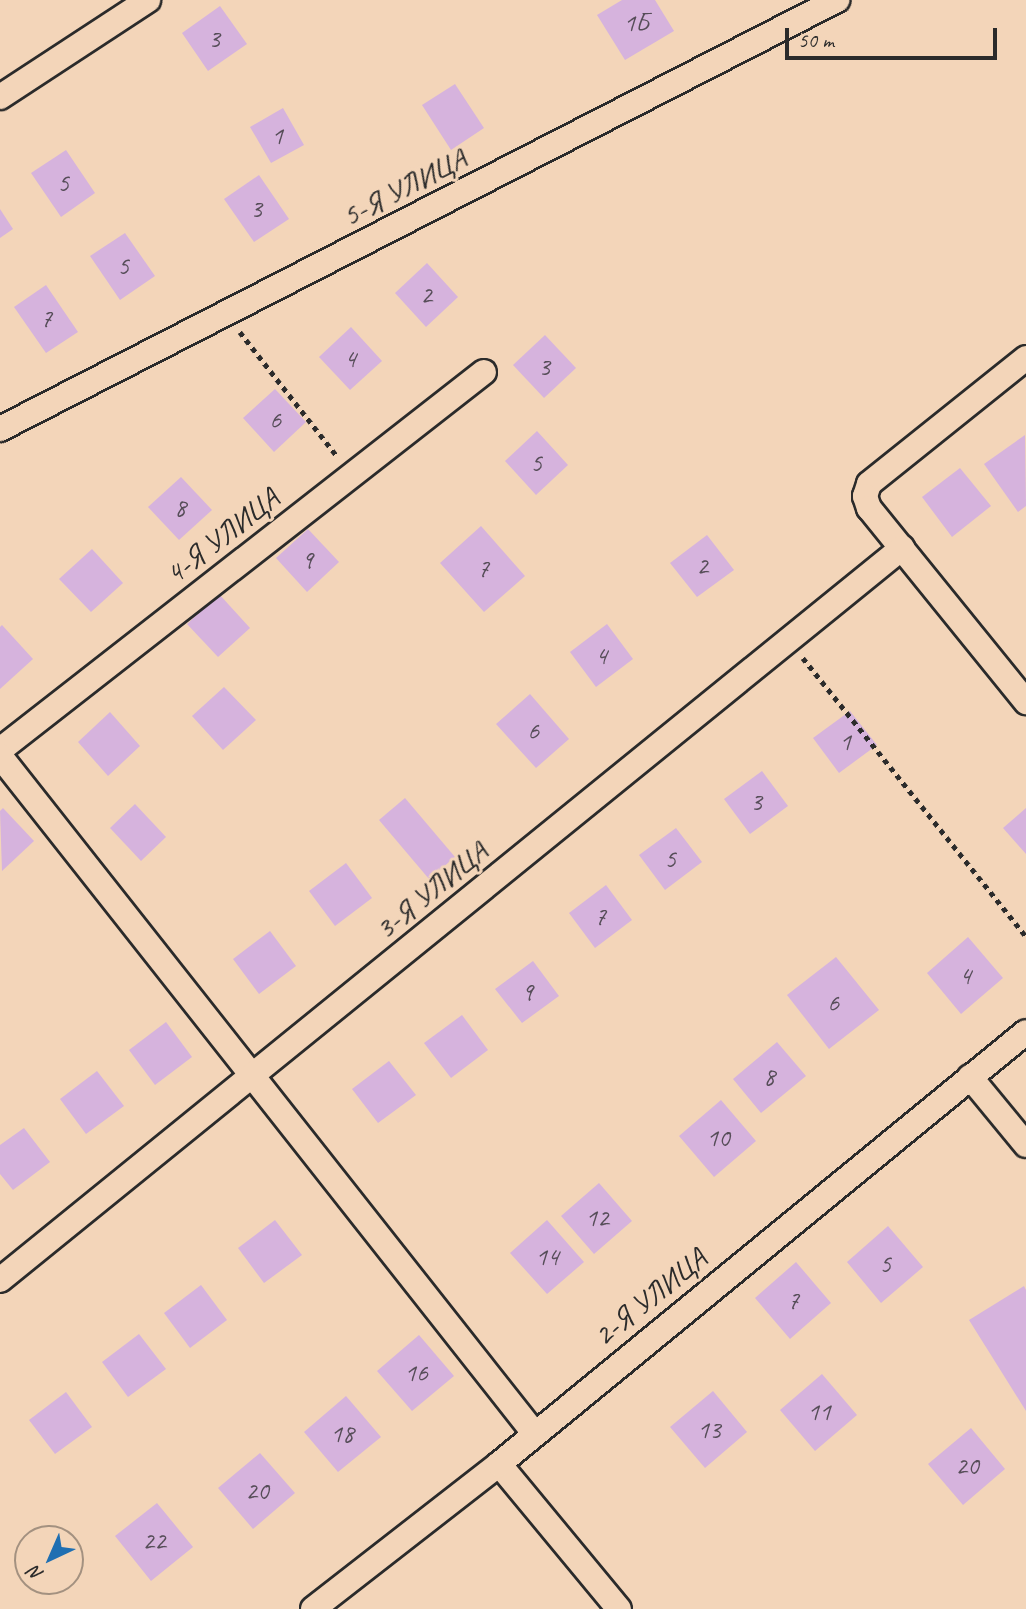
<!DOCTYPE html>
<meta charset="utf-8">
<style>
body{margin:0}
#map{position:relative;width:1026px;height:1609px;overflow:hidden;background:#f3d5b9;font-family:Caveat,sans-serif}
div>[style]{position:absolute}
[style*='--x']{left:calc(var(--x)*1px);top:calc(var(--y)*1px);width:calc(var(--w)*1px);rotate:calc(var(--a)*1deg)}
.building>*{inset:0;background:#d6b3dd}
.path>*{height:4.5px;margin-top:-2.25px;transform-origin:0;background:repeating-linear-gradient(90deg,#2b2b2b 0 5px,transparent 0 10px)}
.roads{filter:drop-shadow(2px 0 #2b2b2b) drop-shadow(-2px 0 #2b2b2b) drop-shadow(0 2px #2b2b2b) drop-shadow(0 -2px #2b2b2b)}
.street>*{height:24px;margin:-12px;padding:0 12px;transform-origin:12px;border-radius:12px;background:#f3d5b9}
span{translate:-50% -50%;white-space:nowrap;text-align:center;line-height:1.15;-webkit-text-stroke:6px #f3d5b9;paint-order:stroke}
.number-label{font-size:26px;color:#564d58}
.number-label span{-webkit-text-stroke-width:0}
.street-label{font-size:30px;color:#2b2b2b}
.north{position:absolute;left:14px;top:1525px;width:70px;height:70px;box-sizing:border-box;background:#f3d5b9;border:2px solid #a39180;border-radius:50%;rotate:224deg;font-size:19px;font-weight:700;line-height:28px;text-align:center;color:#2b2b2b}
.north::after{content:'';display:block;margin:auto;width:24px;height:32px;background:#1f6fb2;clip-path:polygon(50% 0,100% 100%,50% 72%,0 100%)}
.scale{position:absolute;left:785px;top:28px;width:212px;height:32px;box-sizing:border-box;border:4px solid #2b2b2b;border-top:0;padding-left:9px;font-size:21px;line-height:24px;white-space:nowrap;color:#2b2b2b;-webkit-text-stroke:5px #f3d5b9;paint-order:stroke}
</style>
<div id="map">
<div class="building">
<div style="clip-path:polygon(622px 0,655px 0,674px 31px,625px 60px,597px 15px)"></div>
<div style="clip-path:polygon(220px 6px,247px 44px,208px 71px,182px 33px)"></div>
<div style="clip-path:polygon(455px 84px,484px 128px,451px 150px,422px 105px)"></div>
<div style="clip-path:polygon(283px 108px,304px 145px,271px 163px,250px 127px)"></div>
<div style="clip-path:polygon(66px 150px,95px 193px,61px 217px,31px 173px)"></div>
<div style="clip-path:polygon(259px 175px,289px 219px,254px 242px,224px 199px)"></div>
<div style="clip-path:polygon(0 209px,13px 229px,0 238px)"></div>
<div style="clip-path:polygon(125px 233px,155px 276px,120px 300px,90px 256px)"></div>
<div style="clip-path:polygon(427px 263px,458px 297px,426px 327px,395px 293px)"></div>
<div style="clip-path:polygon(46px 285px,78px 332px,46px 353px,14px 307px)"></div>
<div style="clip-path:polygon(351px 327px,382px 361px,350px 390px,319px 357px)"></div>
<div style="clip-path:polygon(545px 335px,576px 368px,544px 398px,513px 365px)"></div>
<div style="clip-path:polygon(275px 389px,306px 422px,274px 452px,243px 418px)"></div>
<div style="clip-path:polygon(537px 431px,568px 465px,536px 495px,505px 461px)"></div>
<div style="clip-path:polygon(1025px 435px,1026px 506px,1018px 512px,984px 464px)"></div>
<div style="clip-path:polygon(960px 468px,991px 506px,952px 537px,922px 497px)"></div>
<div style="clip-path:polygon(181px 477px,212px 510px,179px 540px,148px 507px)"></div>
<div style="clip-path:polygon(481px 526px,525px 576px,484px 612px,440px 563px)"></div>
<div style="clip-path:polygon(308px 529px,339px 562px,307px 592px,276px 558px)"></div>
<div style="clip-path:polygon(707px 535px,734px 570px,697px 597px,670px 563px)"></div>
<div style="clip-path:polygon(92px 549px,123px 583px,91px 612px,59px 579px)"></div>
<div style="clip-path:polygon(219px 594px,250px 628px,218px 657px,187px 624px)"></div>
<div style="clip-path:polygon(607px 624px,633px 659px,596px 687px,570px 652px)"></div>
<div style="clip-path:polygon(2px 625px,33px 659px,0 689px,0 627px)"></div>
<div style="clip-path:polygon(224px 687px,256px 720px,223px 750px,192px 716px)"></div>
<div style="clip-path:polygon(530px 694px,569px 739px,536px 768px,496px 724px)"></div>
<div style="clip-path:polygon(850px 711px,877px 745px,839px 773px,813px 738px)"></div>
<div style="clip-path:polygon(110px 712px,140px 746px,108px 776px,78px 742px)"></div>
<div style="clip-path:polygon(762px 771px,788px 806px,750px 834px,724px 799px)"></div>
<div style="clip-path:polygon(405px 798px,455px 857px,429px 879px,379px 820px)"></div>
<div style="clip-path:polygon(135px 804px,166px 837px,141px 861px,110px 828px)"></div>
<div style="clip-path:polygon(3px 808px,34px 841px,2px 871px,0 811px)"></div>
<div style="clip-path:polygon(1026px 808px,1026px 854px,1003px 828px)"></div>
<div style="clip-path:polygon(676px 828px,702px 862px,665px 890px,639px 855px)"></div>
<div style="clip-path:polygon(346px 863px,372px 898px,335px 926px,309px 891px)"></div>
<div style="clip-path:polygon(606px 885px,632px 920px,595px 948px,569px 913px)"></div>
<div style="clip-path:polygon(270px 931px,296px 966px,259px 994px,233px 959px)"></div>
<div style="clip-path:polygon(968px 937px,1003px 978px,961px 1014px,927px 973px)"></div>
<div style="clip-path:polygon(836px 957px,879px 1010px,829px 1049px,787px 995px)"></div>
<div style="clip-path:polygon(533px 961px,559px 996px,522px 1023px,495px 989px)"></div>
<div style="clip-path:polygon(462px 1015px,488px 1050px,451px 1078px,424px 1043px)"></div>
<div style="clip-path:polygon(166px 1022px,192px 1057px,155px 1085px,129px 1050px)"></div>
<div style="clip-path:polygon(777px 1042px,806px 1076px,761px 1113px,733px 1079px)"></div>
<div style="clip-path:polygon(389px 1061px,416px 1095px,378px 1123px,352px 1089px)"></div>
<div style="clip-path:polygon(97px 1071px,124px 1106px,86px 1134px,60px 1099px)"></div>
<div style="clip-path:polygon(721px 1100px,756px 1141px,714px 1177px,679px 1136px)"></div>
<div style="clip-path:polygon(24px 1128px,50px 1162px,13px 1190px,0 1174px,0 1145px)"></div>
<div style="clip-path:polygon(599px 1183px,632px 1221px,594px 1254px,561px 1216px)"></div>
<div style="clip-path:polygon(275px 1220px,302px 1255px,264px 1283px,238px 1248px)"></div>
<div style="clip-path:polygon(547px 1220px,584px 1262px,547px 1294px,510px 1253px)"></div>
<div style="clip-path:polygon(888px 1226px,923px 1267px,881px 1303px,847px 1262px)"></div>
<div style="clip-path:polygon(796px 1262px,831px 1303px,790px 1339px,755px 1298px)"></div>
<div style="clip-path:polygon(201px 1285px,227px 1320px,190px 1348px,164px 1313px)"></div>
<div style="clip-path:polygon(1024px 1286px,1026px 1290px,1026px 1411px,969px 1320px)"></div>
<div style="clip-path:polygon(139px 1334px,166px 1369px,128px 1397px,102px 1362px)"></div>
<div style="clip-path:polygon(419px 1335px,454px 1376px,412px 1411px,377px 1371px)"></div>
<div style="clip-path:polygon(822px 1374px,857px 1415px,815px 1451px,780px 1410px)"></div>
<div style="clip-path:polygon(713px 1391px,747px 1432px,705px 1468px,670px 1427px)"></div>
<div style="clip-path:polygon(66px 1392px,92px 1427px,55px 1454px,29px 1420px)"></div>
<div style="clip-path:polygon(346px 1396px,381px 1437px,338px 1472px,304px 1432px)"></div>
<div style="clip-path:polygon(971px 1428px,1005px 1469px,963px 1505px,928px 1464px)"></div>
<div style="clip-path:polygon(260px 1453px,295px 1493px,253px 1529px,218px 1488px)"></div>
<div style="clip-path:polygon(157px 1503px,193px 1547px,151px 1581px,115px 1536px)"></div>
</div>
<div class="path">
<div style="--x:240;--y:332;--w:156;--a:52"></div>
<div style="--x:803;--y:658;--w:356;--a:51.3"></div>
</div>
<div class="roads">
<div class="street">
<div style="--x:0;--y:97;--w:177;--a:-33.2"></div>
<div style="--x:1026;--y:358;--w:201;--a:141.3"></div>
<div style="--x:869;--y:484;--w:13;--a:108"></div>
<div style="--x:865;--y:496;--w:13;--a:72"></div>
<div style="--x:869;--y:508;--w:250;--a:51"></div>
<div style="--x:0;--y:429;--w:941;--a:-27.14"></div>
<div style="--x:0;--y:750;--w:614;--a:-37.99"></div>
<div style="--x:0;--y:756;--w:862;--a:51.73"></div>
<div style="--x:970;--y:1077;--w:88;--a:50.5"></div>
<div style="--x:0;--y:1280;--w:1162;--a:-39.06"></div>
<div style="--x:499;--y:1464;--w:188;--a:50.4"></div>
<div style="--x:313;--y:1609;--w:236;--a:-37.9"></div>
<div style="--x:499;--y:1464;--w:681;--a:-39.34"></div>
</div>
</div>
<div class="number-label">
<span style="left:636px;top:23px">1Б</span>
<span style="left:214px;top:39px">3</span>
<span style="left:277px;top:136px">1</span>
<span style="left:63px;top:183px">5</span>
<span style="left:256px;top:209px">3</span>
<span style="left:123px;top:266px">5</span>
<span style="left:426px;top:295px">2</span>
<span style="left:46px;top:319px">7</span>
<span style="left:350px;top:359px">4</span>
<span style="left:544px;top:367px">3</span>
<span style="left:275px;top:420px">6</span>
<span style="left:536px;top:463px">5</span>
<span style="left:180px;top:508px">8</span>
<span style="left:307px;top:560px">9</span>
<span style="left:702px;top:566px">2</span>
<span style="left:483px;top:569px">7</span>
<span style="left:601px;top:656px">4</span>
<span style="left:533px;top:731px">6</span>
<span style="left:845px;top:742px">1</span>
<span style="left:756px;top:802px">3</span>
<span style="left:670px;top:859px">5</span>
<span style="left:600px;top:917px">7</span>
<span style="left:965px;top:976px">4</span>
<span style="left:527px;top:992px">9</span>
<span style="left:833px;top:1003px">6</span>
<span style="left:769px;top:1077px">8</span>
<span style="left:718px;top:1138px">10</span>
<span style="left:597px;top:1218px">12</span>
<span style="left:547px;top:1257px">14</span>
<span style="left:885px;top:1264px">5</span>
<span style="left:793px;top:1301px">7</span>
<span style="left:416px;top:1373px">16</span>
<span style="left:819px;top:1412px">11</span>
<span style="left:709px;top:1430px">13</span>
<span style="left:342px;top:1434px">18</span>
<span style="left:967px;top:1466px">20</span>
<span style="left:257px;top:1491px">20</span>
<span style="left:154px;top:1541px">22</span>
</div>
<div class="street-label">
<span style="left:404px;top:187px;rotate:-27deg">5-Я УЛИЦА</span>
<span style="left:222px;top:536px;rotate:-38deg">4-Я УЛИЦА</span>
<span style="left:431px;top:890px;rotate:-39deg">3-Я УЛИЦА</span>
<span style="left:650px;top:1297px;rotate:-39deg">2-Я УЛИЦА</span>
</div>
<div class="north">N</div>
<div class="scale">50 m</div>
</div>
